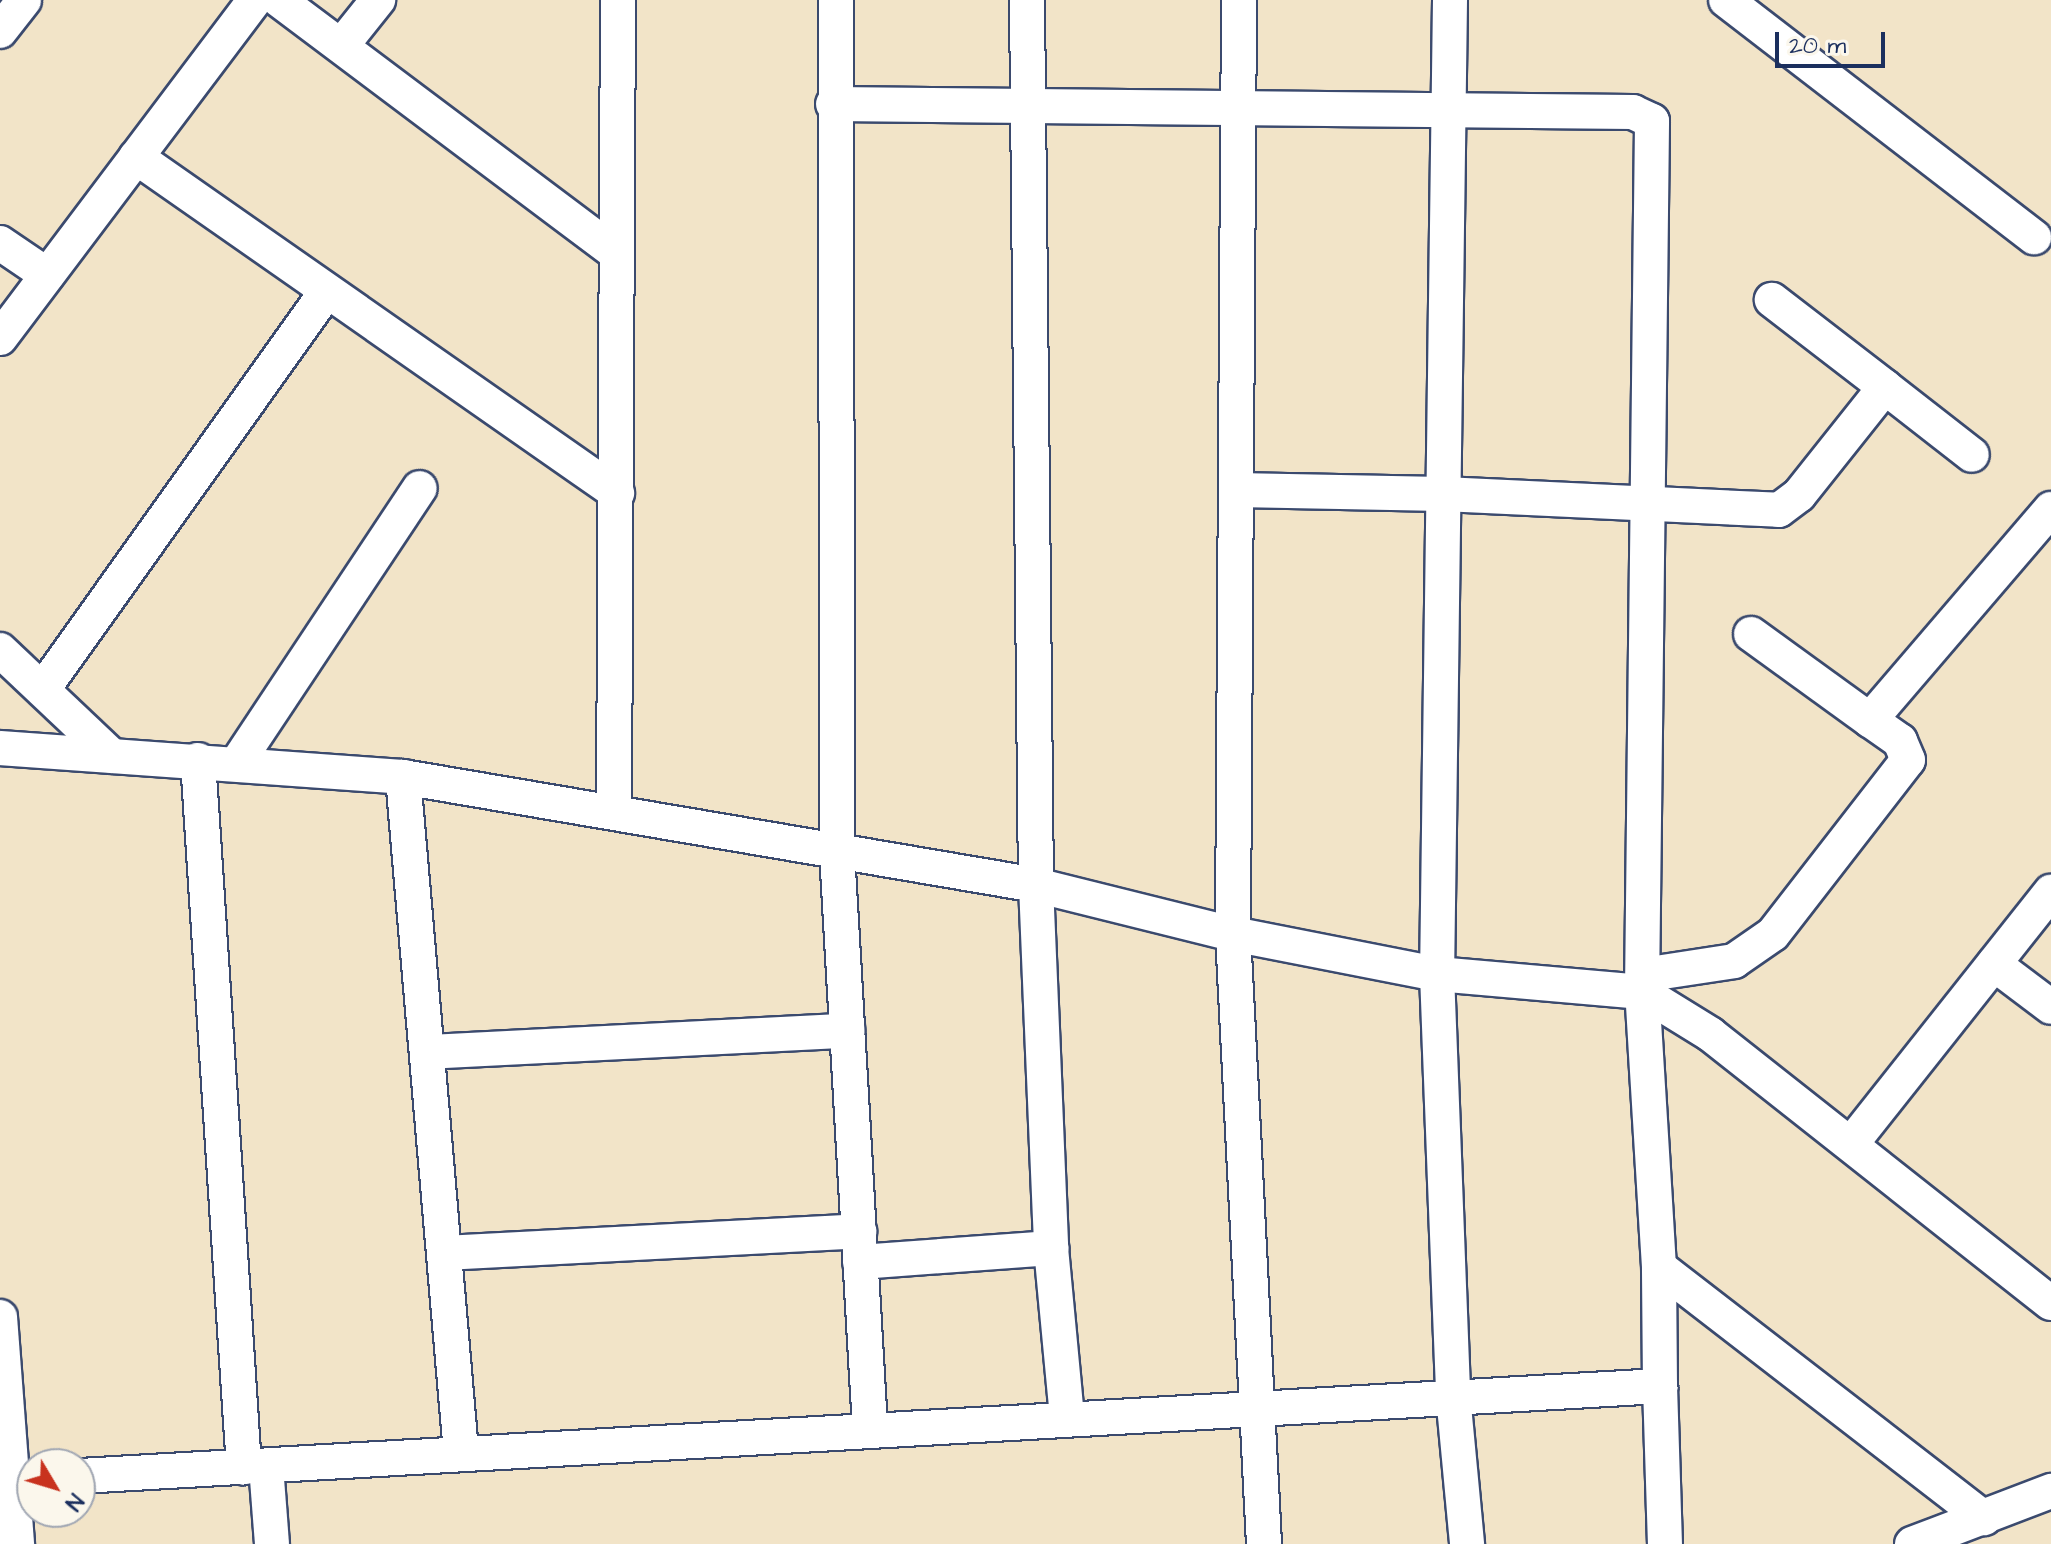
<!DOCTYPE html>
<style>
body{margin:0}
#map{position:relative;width:2051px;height:1544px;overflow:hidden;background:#f2e4c8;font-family:"Architects Daughter",sans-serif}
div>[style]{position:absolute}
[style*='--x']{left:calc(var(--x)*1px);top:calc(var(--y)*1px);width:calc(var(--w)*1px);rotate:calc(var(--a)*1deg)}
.roads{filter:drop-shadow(2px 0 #3b4a6e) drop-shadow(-2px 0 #3b4a6e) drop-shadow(0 2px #3b4a6e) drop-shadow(0 -2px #3b4a6e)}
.street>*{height:34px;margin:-17px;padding:0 17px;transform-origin:17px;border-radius:17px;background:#fff}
span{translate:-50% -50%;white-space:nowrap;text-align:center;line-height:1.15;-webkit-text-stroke:6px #fbf7ec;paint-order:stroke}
.north{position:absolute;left:16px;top:1448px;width:80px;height:80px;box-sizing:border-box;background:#fbf7ec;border:2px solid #a1a7b3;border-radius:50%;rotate:128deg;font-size:22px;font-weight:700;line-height:32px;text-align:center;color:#1b2f5e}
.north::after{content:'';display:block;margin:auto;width:28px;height:36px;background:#c8321e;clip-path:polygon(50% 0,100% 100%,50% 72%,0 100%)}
.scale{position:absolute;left:1775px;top:32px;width:110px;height:36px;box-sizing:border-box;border:4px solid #1b2f5e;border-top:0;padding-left:10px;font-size:24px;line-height:28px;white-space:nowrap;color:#1b2f5e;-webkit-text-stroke:6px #fbf7ec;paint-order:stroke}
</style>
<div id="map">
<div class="roads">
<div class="street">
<div style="--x:279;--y:0;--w:418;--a:36.9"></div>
<div style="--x:836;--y:0;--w:852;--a:89.93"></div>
<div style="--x:837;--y:852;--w:577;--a:86.72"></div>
<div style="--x:1027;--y:0;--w:885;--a:89.42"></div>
<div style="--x:1036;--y:885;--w:363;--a:87.6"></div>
<div style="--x:1051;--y:1248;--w:170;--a:84.6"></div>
<div style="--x:1239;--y:0;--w:934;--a:90.37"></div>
<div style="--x:1233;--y:934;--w:611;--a:87.09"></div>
<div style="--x:1450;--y:0;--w:974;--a:90.76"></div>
<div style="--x:1437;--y:974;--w:421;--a:87.8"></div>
<div style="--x:1453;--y:1395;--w:150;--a:84.6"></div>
<div style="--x:1726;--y:0;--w:389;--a:37.6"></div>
<div style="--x:0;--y:31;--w:39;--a:-52"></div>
<div style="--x:342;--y:45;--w:58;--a:-51.3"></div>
<div style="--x:136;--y:157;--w:587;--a:34.94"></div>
<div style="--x:0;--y:243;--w:57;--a:34.2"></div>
<div style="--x:0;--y:338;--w:423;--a:-53"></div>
<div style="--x:1885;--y:387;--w:110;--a:38"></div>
<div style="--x:1236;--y:490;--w:207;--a:1.1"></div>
<div style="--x:1443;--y:494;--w:336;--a:2.7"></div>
<div style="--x:1779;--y:510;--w:25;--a:-37"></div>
<div style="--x:1799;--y:495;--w:138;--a:-51.5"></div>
<div style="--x:1885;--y:387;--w:143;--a:-142.4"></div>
<div style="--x:1751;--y:634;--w:147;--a:35.9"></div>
<div style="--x:0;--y:650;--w:154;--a:43.4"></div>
<div style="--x:43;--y:689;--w:488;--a:-54.5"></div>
<div style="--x:0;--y:748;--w:404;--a:4.1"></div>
<div style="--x:403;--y:777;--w:642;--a:9.68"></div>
<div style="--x:1036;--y:885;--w:203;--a:14"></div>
<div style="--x:1233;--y:934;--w:208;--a:11.1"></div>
<div style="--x:1437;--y:974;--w:206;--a:5"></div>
<div style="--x:1642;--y:992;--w:80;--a:31.7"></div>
<div style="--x:1710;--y:1034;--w:434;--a:38.3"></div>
<div style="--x:198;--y:760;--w:709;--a:86.28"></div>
<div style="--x:237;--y:763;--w:330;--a:-56.4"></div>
<div style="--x:403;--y:777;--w:677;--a:85.09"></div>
<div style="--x:614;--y:809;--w:809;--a:-89.72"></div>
<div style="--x:1994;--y:964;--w:71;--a:37"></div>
<div style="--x:1643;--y:975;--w:92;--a:-8.7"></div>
<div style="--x:1734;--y:961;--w:47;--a:-34.7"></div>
<div style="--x:1773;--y:934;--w:220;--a:-52.2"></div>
<div style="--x:1908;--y:760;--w:21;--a:-113"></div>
<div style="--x:1900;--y:741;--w:37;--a:-145"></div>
<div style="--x:1870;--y:720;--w:278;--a:-49.4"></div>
<div style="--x:427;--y:1052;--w:421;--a:-2.9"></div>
<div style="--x:1851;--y:1144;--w:322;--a:-51.6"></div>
<div style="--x:444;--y:1253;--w:416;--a:-3"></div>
<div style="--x:860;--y:1262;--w:192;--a:-4.2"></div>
<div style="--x:1659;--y:1267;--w:411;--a:37.7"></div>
<div style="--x:0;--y:1317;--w:228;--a:85.7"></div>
<div style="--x:1660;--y:1386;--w:158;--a:88.2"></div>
<div style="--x:266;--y:1466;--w:78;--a:85.6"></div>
<div style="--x:80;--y:1476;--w:1583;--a:-3.26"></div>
<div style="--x:1660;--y:1386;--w:119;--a:-90.5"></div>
<div style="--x:1659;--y:1267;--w:276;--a:-93.5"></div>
<div style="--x:1642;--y:992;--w:871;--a:-89.34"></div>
<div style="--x:1652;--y:121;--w:21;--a:-155"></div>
<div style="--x:1633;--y:112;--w:800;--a:-179.43"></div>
<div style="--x:1912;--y:1544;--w:149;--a:-20.9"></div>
</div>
</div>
<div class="north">N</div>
<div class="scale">20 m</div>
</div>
